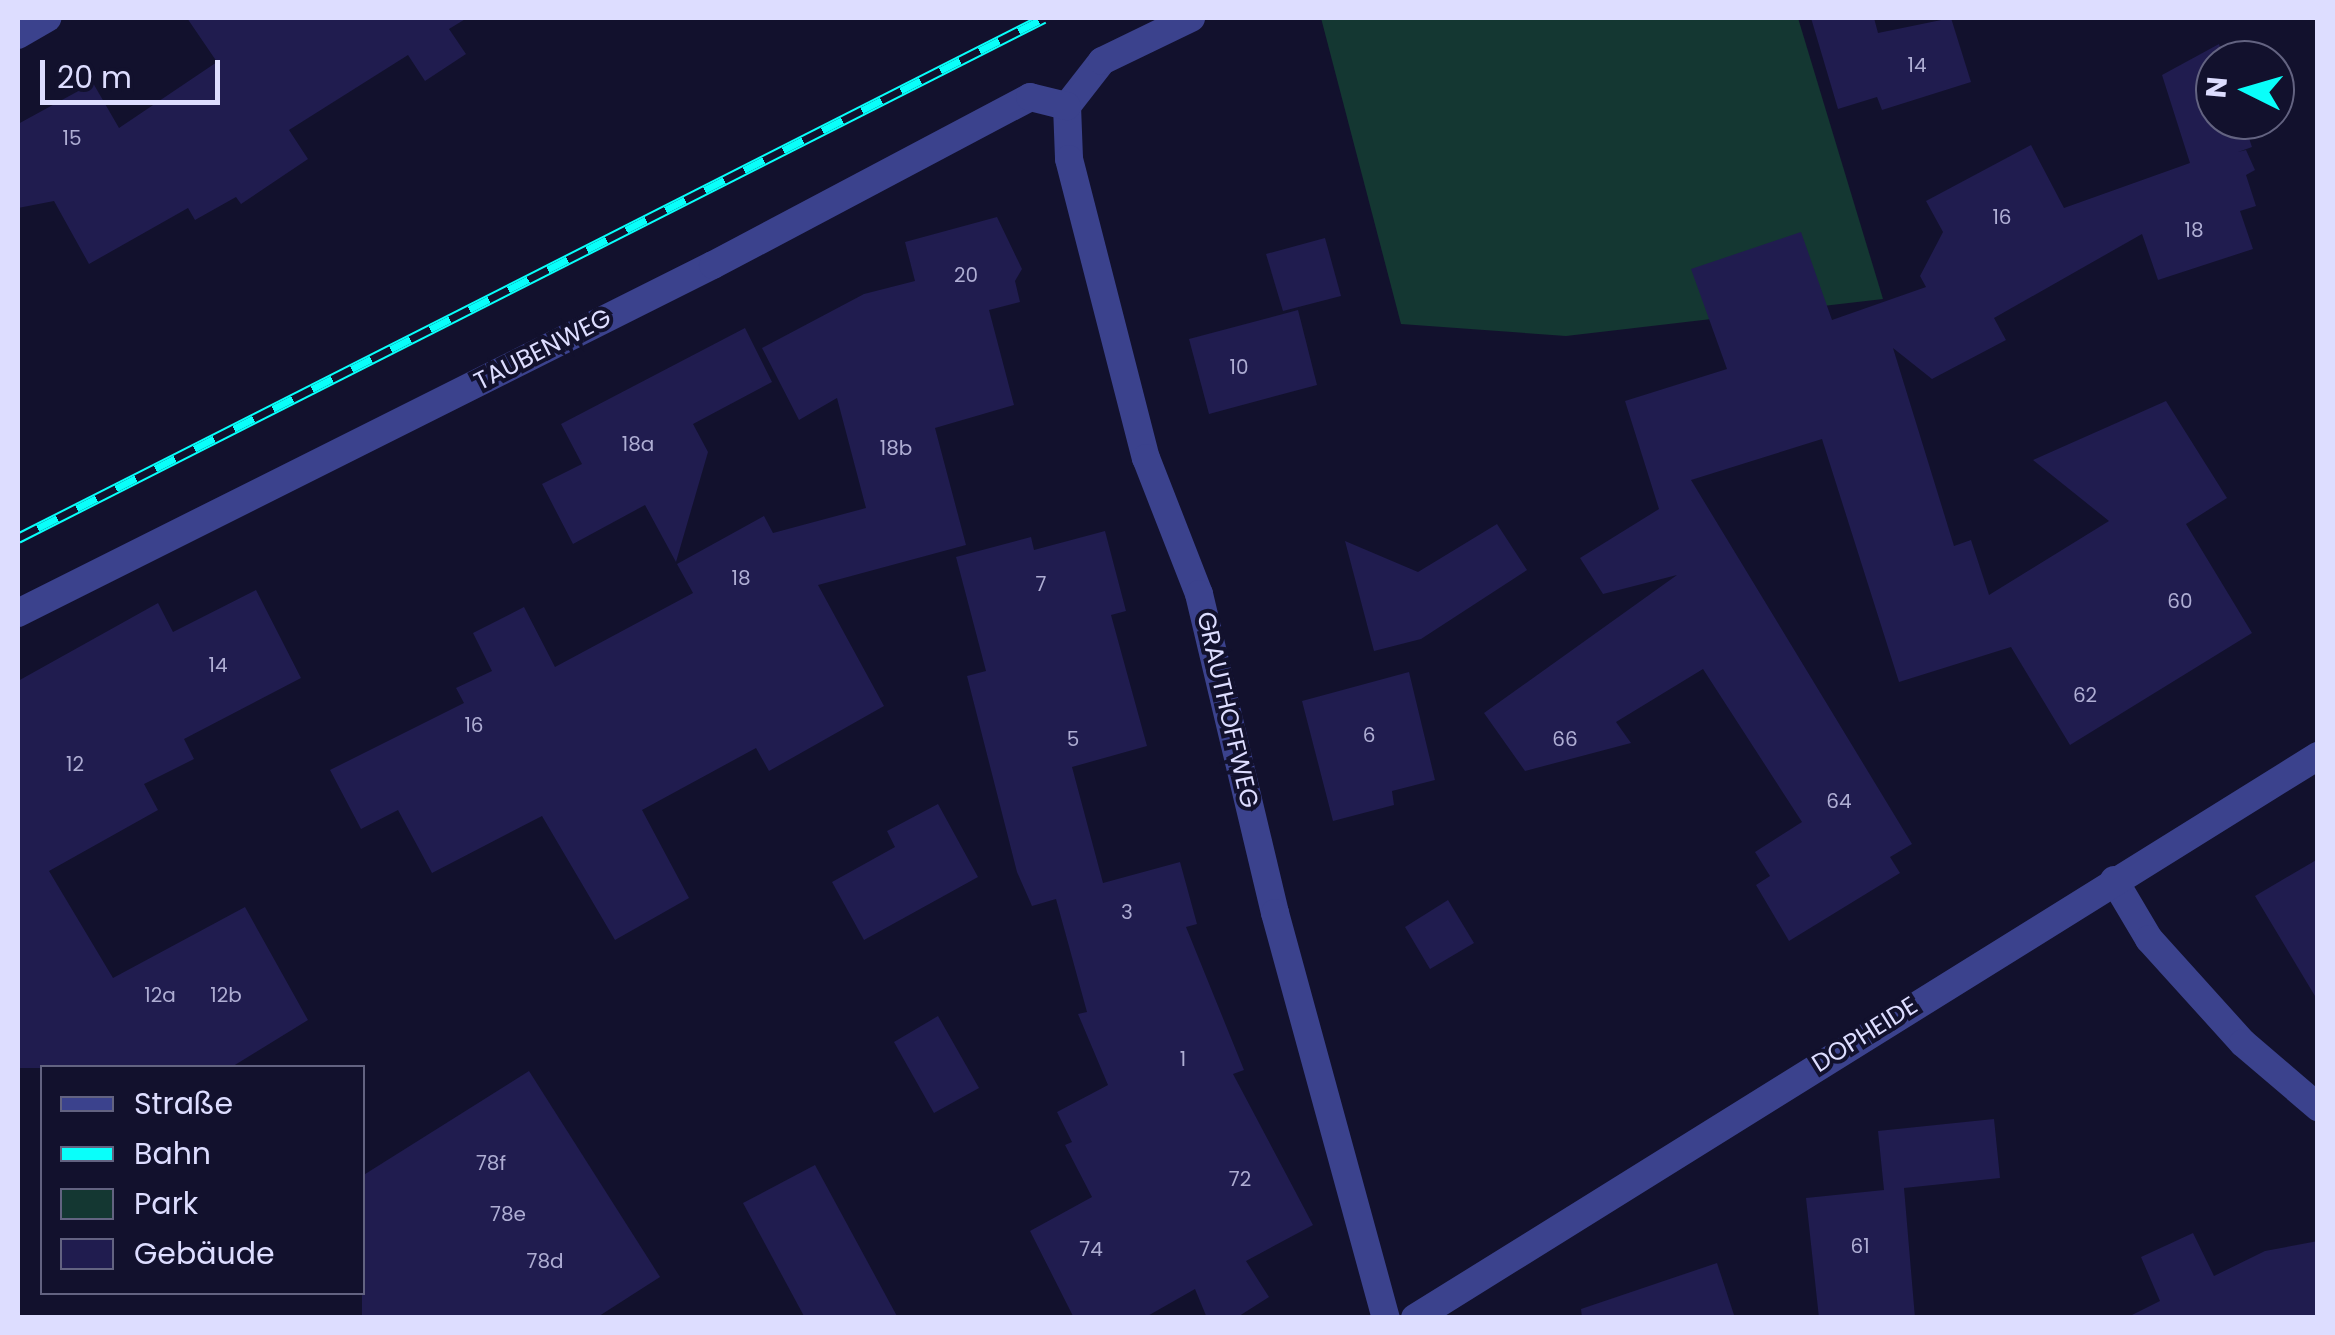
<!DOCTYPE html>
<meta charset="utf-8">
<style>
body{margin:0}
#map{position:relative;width:2335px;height:1335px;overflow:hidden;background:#12112d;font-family:Poppins,sans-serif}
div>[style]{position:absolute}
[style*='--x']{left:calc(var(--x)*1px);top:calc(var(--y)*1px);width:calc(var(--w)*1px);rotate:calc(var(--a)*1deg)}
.green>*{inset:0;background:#143732}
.building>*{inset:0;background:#201c4f}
.minor>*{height:28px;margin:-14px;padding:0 14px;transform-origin:14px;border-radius:14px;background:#3b428d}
.rail>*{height:11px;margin-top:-5.5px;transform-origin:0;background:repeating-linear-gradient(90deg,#12112d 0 22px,#09fffa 0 44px);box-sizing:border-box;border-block:2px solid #09fffa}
span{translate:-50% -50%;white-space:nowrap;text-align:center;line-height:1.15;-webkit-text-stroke:8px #12112d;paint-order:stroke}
.number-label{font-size:20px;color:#aeadd3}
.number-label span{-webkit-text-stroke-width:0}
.street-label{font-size:25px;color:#ddf}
.frame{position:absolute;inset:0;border:20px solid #ddf;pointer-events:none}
.legend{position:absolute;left:40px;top:1065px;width:325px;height:230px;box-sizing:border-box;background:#12112d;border:2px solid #636381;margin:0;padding:12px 18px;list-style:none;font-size:30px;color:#ddf}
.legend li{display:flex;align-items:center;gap:20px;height:50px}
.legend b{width:50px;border:2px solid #636381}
.north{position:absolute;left:2195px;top:40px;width:100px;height:100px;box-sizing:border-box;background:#12112d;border:2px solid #636381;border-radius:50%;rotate:275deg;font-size:28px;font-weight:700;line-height:40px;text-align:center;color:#ddf}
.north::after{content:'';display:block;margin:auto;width:35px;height:45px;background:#09fffa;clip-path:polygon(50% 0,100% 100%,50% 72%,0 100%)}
.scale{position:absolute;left:40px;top:60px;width:180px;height:45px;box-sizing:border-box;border:5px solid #ddf;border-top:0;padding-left:12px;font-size:30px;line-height:35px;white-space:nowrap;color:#ddf;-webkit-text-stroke:8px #12112d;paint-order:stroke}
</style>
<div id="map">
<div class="green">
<div style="clip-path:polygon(1321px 18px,1798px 18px,1883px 299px,1566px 336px,1401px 324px)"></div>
</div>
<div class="building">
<div style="clip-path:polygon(187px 18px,467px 18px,449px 29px,466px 54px,425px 81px,408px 55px,289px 130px,308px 159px,241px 204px,236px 197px,195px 220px,188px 208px,89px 264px,54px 201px,18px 208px,18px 124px,93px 83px,119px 128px,217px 62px)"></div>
<div style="clip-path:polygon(1811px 18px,1874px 18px,1878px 33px,1951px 18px,1971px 82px,1882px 110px,1877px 97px,1838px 109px)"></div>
<div style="clip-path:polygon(2219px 44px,2224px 60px,2215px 60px,2215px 120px,2243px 120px,2252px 147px,2238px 152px,2246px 150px,2255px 170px,2246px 175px,2256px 206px,2240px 211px,2253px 249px,2158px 280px,2142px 234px,1994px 318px,2006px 340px,1932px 379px,1893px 348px,1954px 546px,1971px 540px,1989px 595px,2109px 521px,2033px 460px,2166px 401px,2227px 498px,2186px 524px,2252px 633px,2070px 745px,2011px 647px,1899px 682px,1822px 439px,1691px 480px,1912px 844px,1890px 857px,1900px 873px,1789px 941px,1756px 885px,1770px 876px,1755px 852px,1802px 822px,1703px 669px,1616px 722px,1631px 743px,1525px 771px,1484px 713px,1677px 575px,1603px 594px,1580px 558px,1659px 509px,1625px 401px,1727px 369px,1691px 269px,1801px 232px,1832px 320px,1926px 287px,1920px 276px,1943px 232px,1926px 201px,2031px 145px,2064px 208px,2190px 163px,2162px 75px)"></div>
<div style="clip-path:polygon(997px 217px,1022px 269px,1015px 281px,1020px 302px,989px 310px,1014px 405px,935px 428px,966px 545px,818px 585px,884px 706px,769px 771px,756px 748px,642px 810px,689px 898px,615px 940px,542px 816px,432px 873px,398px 810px,361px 829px,330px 770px,464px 703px,456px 688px,492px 671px,473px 633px,524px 607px,555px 667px,693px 593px,677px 564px,764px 516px,773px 533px,866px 508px,837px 398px,799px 420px,762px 348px,864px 294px,915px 281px,905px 242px)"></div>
<div style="clip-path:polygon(1325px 238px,1341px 296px,1283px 311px,1266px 254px)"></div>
<div style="clip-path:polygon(1298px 310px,1317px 385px,1209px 414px,1189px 339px)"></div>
<div style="clip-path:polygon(745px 328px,772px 382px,693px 424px,708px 452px,676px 562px,645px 505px,573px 544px,542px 484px,582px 464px,561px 424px)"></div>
<div style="clip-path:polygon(1497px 524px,1527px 570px,1421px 639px,1374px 651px,1345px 541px,1418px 572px)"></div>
<div style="clip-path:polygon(1105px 531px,1126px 611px,1111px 615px,1147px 746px,1072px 767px,1103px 883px,1180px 862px,1197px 924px,1186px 927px,1244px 1070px,1233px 1074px,1313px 1225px,1246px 1261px,1269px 1297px,1236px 1318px,1207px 1318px,1195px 1289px,1144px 1318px,1074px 1318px,1030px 1231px,1092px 1197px,1065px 1145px,1072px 1142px,1057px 1112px,1108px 1085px,1078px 1014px,1087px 1012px,1056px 899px,1032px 906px,1017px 872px,967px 676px,986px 671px,956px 557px,1031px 537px,1034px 550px)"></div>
<div style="clip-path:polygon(256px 590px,301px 678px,184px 739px,194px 759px,144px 784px,158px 810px,49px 871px,113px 978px,245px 907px,308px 1020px,230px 1068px,18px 1068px,18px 681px,158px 603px,173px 632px)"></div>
<div style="clip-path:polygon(1409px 672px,1435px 780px,1392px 791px,1394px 805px,1333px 821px,1302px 701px)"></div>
<div style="clip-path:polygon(938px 804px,978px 877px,864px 940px,832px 882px,895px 847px,887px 831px)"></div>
<div style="clip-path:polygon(2318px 859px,2318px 1001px,2255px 896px)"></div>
<div style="clip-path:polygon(1448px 900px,1474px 943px,1430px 969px,1405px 927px)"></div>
<div style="clip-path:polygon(938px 1016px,979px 1088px,934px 1113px,894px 1042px)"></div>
<div style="clip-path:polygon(529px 1071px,660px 1277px,596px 1318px,362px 1318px,362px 1176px)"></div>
<div style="clip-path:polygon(1994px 1119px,2000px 1178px,1904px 1188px,1915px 1318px,1819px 1318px,1806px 1198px,1884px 1190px,1878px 1131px)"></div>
<div style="clip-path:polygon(815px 1165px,898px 1318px,805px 1318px,743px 1203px)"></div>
<div style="clip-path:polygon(2193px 1233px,2214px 1276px,2265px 1251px,2318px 1241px,2318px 1318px,2126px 1318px,2160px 1301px,2141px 1257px)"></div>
<div style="clip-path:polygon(1717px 1263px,1735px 1318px,1582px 1318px,1581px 1309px)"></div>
</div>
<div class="minor">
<div style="--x:18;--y:35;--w:34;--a:-30"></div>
<div style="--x:1067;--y:106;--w:53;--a:87.8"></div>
<div style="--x:1069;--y:159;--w:309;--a:75.6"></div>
<div style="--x:1146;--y:458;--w:146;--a:68.7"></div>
<div style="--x:1199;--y:594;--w:328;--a:76.6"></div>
<div style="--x:1275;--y:913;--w:420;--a:74.7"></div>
<div style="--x:1067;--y:106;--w:57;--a:-52.1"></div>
<div style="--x:1102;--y:61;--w:99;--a:-25.8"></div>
<div style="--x:18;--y:613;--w:777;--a:-26.6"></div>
<div style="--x:713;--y:265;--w:359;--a:-27.9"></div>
<div style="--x:1030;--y:97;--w:38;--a:14"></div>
<div style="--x:2114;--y:880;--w:69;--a:59.3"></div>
<div style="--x:2149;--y:939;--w:140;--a:47.9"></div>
<div style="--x:2243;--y:1043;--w:99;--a:40.5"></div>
<div style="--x:1415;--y:1318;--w:1064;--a:-31.9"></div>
</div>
<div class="rail">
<div style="--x:18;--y:538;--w:1150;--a:-26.88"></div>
</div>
<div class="number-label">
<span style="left:1917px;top:65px">14</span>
<span style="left:72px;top:138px">15</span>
<span style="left:2002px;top:217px">16</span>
<span style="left:2194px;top:230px">18</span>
<span style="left:966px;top:275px">20</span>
<span style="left:1239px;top:367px">10</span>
<span style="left:638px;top:444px">18a</span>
<span style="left:896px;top:448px">18b</span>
<span style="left:741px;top:578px">18</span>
<span style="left:1041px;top:584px">7</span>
<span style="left:2180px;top:601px">60</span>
<span style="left:218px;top:665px">14</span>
<span style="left:2085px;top:695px">62</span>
<span style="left:474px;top:725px">16</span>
<span style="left:1369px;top:735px">6</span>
<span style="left:1073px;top:739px">5</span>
<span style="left:1565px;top:739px">66</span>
<span style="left:75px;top:764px">12</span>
<span style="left:1839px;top:801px">64</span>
<span style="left:1127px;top:912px">3</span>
<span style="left:160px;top:995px">12a</span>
<span style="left:226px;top:995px">12b</span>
<span style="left:1183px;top:1059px">1</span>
<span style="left:491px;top:1163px">78f</span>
<span style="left:1240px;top:1179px">72</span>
<span style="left:508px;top:1214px">78e</span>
<span style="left:1860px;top:1246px">61</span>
<span style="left:1091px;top:1249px">74</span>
<span style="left:545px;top:1261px">78d</span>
</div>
<div class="street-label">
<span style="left:543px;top:350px;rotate:-27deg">TAUBENWEG</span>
<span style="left:1227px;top:710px;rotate:77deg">GRAUTHOFFWEG</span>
<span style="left:1865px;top:1035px;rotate:-32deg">DOPHEIDE</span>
</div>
<div class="frame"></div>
<ul class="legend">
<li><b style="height:12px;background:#3b428d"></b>Straße</li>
<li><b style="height:12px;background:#09fffa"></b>Bahn</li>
<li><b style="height:28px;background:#143732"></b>Park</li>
<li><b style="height:28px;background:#201c4f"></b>Gebäude</li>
</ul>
<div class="north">N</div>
<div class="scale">20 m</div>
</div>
